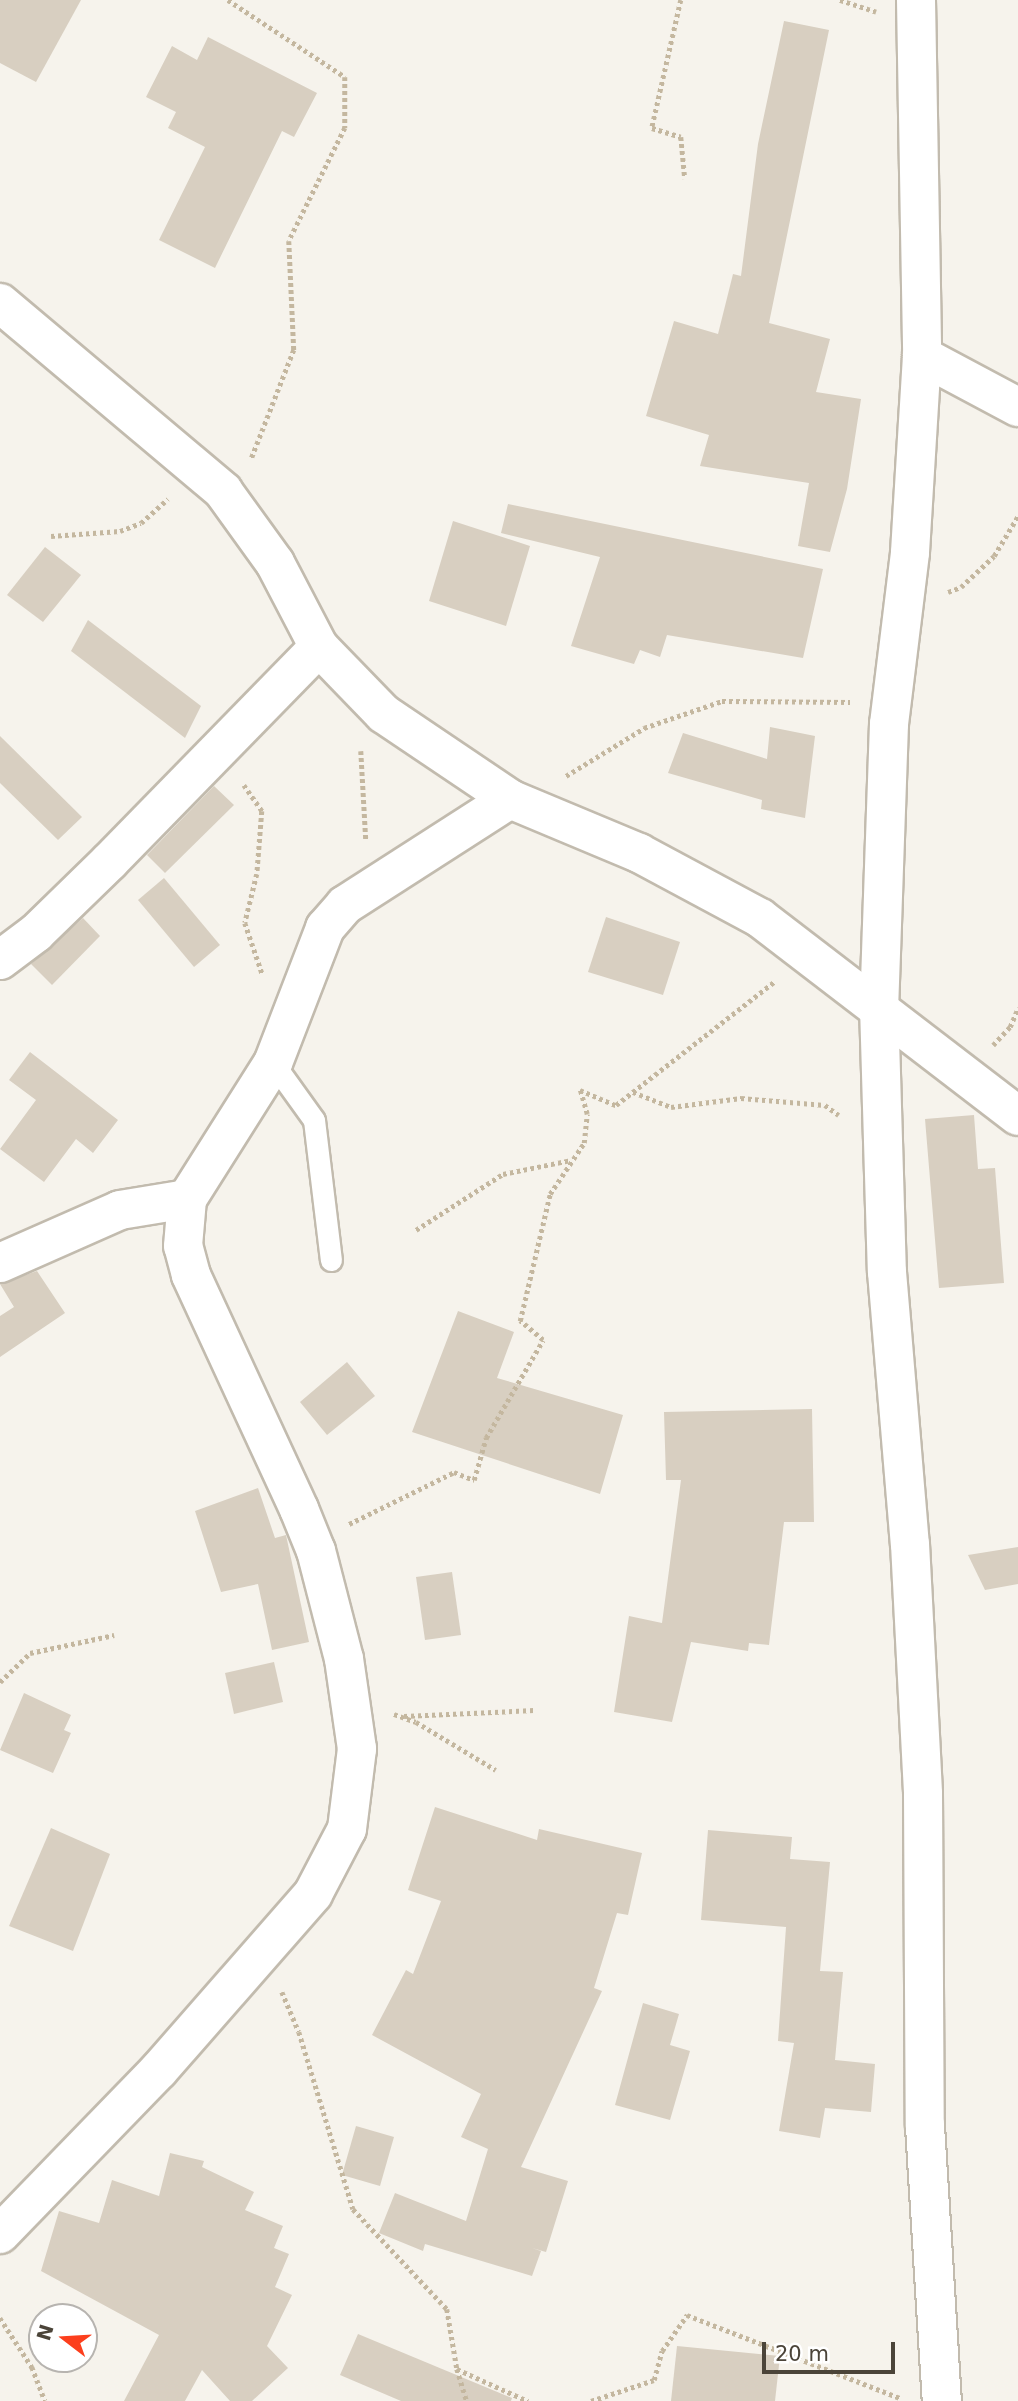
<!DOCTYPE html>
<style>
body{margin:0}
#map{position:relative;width:1018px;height:2401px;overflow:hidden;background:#f6f3ec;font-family:"DejaVu Sans",sans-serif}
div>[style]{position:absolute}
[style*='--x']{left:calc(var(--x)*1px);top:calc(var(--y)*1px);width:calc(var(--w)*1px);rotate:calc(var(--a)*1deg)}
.building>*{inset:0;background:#d8cfc1}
.path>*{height:4.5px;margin-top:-2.25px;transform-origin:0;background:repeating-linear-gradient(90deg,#c4b79f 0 3.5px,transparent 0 7px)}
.roads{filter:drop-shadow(2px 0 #c2bbae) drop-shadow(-2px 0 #c2bbae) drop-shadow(0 2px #c2bbae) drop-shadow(0 -2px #c2bbae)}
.service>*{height:21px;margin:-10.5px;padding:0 10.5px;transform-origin:10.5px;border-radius:10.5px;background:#fff}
.minor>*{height:38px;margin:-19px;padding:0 19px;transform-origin:19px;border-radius:19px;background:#fff}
span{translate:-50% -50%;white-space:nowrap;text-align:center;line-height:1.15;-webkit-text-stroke:5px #fff;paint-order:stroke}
.north{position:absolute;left:28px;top:2303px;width:70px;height:70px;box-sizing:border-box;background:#fff;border:2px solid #b7b4b0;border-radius:50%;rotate:287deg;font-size:19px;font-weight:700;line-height:28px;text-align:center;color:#4b4439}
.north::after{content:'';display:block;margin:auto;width:24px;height:32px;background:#fc3f1d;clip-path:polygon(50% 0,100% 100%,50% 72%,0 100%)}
.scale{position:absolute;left:762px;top:2342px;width:133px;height:32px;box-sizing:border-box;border:4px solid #4b4439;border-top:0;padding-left:9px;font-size:21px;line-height:24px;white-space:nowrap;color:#4b4439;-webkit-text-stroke:5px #fff;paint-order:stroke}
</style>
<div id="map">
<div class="building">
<div style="clip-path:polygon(0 0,81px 0,36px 82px,0 63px)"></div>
<div style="clip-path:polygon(784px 21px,829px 30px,769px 323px,830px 339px,816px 392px,861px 399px,847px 489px,830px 552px,798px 546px,809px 483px,700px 466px,709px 435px,646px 416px,674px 321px,718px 334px,733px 274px,741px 276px,758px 144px)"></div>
<div style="clip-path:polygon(208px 37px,317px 93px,294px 137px,282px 131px,215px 268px,159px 240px,205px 147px,168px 128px,176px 112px,146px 97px,172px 46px,197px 60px)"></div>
<div style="clip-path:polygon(508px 504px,823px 569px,803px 658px,667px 635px,660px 657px,640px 650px,634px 664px,571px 646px,600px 557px,501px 533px)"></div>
<div style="clip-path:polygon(453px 521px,530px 546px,506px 626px,429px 601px)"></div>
<div style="clip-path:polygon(45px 547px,81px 575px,43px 622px,7px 595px)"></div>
<div style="clip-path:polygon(88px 620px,201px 706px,185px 738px,71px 651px)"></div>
<div style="clip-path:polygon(770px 727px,815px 736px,805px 818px,761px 809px,762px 800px,668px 773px,683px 733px,767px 759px)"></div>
<div style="clip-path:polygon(0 736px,82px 817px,58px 840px,0 783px)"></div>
<div style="clip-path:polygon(214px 786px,234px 805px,165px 873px,147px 855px)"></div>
<div style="clip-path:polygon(164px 878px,220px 945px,194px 967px,138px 900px)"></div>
<div style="clip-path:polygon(606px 917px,680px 942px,663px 995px,588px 972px)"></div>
<div style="clip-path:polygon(83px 918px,100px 936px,52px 985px,31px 964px)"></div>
<div style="clip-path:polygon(30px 1052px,118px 1120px,93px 1153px,76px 1139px,44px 1182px,0 1149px,36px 1100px,9px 1080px)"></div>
<div style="clip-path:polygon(974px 1115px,978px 1169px,995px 1168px,1004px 1283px,939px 1288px,925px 1119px)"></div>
<div style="clip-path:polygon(37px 1271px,65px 1313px,0 1357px,0 1316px,14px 1307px,0 1284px)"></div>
<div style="clip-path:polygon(458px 1311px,514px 1332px,497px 1378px,623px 1415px,600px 1494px,412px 1432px)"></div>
<div style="clip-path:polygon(347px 1362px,375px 1396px,327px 1435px,300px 1402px)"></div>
<div style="clip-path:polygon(812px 1409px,814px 1522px,784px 1522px,769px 1645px,749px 1643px,748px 1651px,691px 1642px,672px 1722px,614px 1712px,629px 1616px,662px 1623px,681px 1480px,666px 1480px,664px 1412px)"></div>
<div style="clip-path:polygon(258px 1488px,275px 1538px,286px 1535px,309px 1642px,272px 1650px,258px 1584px,221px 1592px,195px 1511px)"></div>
<div style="clip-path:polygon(1018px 1547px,1018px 1584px,985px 1590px,968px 1555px)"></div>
<div style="clip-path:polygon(452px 1572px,461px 1635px,425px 1640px,416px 1577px)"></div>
<div style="clip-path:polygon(274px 1662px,283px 1702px,234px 1714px,225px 1673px)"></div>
<div style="clip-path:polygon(24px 1693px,71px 1715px,64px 1730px,71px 1733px,53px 1773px,0 1750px)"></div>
<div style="clip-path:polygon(435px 1807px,537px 1840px,539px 1829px,642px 1853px,628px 1915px,617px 1913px,594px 1988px,602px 1991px,521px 2167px,568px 2181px,546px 2252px,532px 2248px,541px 2251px,532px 2276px,425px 2244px,423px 2251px,379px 2233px,395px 2193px,466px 2221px,488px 2149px,461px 2137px,481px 2094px,372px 2035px,406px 1970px,413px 1974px,441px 1901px,408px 1890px)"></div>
<div style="clip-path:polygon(51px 1828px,110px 1854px,73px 1951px,9px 1926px)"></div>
<div style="clip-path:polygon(708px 1830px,792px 1837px,790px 1859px,830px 1862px,820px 1971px,843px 1972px,835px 2060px,875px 2064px,871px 2112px,825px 2108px,820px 2138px,779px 2131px,794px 2043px,778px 2041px,786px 1927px,701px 1920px)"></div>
<div style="clip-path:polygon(643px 2003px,679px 2014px,670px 2045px,690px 2051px,670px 2120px,615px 2105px)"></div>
<div style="clip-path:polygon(356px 2126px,394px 2137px,380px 2186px,342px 2175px)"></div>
<div style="clip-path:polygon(170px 2153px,204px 2161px,202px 2167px,254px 2192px,245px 2210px,283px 2226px,274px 2248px,289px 2254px,275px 2287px,292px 2295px,267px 2346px,288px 2368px,252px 2401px,230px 2401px,202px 2370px,185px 2401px,124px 2401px,159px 2335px,41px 2271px,59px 2211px,99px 2223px,112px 2180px,159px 2196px)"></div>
<div style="clip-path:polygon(358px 2334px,512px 2398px,511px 2401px,401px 2401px,340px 2375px)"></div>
<div style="clip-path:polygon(677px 2346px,780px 2356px,775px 2401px,671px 2401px)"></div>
</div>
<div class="path">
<div style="--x:228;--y:0;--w:140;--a:33.3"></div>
<div style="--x:345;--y:77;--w:51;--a:90"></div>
<div style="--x:345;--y:128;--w:126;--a:116.4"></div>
<div style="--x:289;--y:241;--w:109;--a:87.4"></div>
<div style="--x:294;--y:350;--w:118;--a:111.4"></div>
<div style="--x:681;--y:0;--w:131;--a:102.8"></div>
<div style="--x:652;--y:128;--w:30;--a:17"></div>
<div style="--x:681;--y:137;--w:42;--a:84.6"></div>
<div style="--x:840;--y:0;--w:38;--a:18"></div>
<div style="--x:51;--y:536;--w:69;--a:-4.1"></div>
<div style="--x:120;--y:531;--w:22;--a:-21"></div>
<div style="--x:141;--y:523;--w:36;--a:-42"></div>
<div style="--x:948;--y:592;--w:14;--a:-21"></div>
<div style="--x:961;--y:587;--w:45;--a:-43.2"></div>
<div style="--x:994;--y:556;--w:47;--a:-59"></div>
<div style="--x:361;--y:751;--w:89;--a:86.8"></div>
<div style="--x:566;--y:776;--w:92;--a:-31.6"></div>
<div style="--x:644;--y:728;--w:83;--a:-19.1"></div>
<div style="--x:722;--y:701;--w:128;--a:0.4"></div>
<div style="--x:244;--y:785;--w:32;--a:55"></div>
<div style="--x:262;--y:811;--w:63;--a:94.5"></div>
<div style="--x:257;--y:874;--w:50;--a:103.8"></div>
<div style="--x:245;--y:923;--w:53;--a:71.2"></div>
<div style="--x:993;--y:1045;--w:25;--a:-47"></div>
<div style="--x:1010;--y:1027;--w:21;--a:-67"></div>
<div style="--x:633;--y:1092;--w:41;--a:21.5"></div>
<div style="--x:671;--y:1107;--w:71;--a:-7.3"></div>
<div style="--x:741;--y:1098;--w:84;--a:4.8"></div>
<div style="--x:825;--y:1105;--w:17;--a:36"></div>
<div style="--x:416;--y:1230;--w:103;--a:-32.8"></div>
<div style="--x:503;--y:1174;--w:69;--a:-11.6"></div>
<div style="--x:349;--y:1524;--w:117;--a:-26.3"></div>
<div style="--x:454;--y:1472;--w:22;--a:22"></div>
<div style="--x:474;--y:1480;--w:44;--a:-74.1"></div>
<div style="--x:486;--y:1438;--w:113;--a:-59.8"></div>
<div style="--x:543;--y:1340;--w:30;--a:-140"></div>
<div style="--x:520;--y:1321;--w:130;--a:-76.7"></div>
<div style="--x:550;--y:1194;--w:61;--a:-56.3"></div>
<div style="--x:584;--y:1143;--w:29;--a:-84"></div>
<div style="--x:587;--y:1114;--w:25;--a:-106"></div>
<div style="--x:580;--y:1090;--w:39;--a:23"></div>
<div style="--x:616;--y:1105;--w:200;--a:-37.9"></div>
<div style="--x:0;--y:1682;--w:42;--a:-44"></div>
<div style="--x:30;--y:1653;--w:86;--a:-12.1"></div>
<div style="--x:394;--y:1714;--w:23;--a:20"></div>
<div style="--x:416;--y:1722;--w:93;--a:31"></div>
<div style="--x:404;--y:1716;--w:130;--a:-2.6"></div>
<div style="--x:282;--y:1992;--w:43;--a:67"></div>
<div style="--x:299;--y:2032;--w:185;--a:73"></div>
<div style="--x:353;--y:2209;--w:137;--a:46.8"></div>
<div style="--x:447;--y:2309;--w:61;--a:80.5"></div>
<div style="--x:457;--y:2369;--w:34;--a:73"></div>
<div style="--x:0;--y:2318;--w:59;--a:56.9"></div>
<div style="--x:32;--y:2367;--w:36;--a:69"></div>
<div style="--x:457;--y:2369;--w:78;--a:24.3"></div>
<div style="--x:591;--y:2401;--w:66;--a:-18.4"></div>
<div style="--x:654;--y:2380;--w:30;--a:-75"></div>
<div style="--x:662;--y:2351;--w:44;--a:-55.2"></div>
<div style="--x:687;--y:2315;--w:229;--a:21.3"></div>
</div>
<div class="roads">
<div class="service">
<div style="--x:273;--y:1063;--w:70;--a:54.3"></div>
<div style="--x:314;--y:1120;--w:141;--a:83.1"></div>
</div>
<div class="minor">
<div style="--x:916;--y:0;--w:356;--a:89"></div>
<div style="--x:922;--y:356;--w:197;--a:93.5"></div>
<div style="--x:910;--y:553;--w:172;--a:97"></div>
<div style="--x:889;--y:724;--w:282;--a:92"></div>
<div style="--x:879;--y:1006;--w:266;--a:88.3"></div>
<div style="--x:887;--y:1272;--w:273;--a:85.2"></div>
<div style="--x:910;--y:1544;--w:250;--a:87"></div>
<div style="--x:923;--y:1794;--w:332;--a:89.7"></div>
<div style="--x:925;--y:2126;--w:276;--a:86.5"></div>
<div style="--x:0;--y:303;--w:292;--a:40.1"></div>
<div style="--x:223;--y:491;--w:89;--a:54.2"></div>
<div style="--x:275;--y:563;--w:95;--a:62.4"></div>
<div style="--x:319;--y:647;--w:93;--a:45.9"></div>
<div style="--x:384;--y:714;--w:152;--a:34"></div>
<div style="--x:510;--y:799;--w:140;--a:22.7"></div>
<div style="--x:639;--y:853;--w:137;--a:28.2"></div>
<div style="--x:760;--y:918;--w:325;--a:37.5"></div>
<div style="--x:922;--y:356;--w:109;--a:28"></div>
<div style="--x:0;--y:960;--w:45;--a:-36.9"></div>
<div style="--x:36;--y:933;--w:103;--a:-44.2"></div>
<div style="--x:110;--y:861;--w:299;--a:-45.7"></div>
<div style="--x:0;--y:1263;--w:131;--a:-23.8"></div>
<div style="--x:120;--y:1210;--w:68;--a:-9.3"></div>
<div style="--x:0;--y:2234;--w:228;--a:-45.9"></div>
<div style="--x:159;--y:2070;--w:234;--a:-48.8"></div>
<div style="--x:313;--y:1894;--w:73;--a:-62.4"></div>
<div style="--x:347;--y:1829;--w:81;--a:-82.9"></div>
<div style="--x:357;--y:1749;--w:91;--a:-98.2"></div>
<div style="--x:344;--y:1659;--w:112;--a:-104.5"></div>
<div style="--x:316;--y:1551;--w:45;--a:-112"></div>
<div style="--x:299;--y:1509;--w:258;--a:-114.8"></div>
<div style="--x:191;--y:1275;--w:30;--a:-105"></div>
<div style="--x:183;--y:1246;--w:47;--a:-85.1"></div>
<div style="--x:187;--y:1199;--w:161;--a:-57.7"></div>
<div style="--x:273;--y:1063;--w:145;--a:-68.9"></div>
<div style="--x:325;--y:928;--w:30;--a:-49"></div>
<div style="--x:345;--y:905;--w:196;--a:-32.7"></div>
</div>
</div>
<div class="north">N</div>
<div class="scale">20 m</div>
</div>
